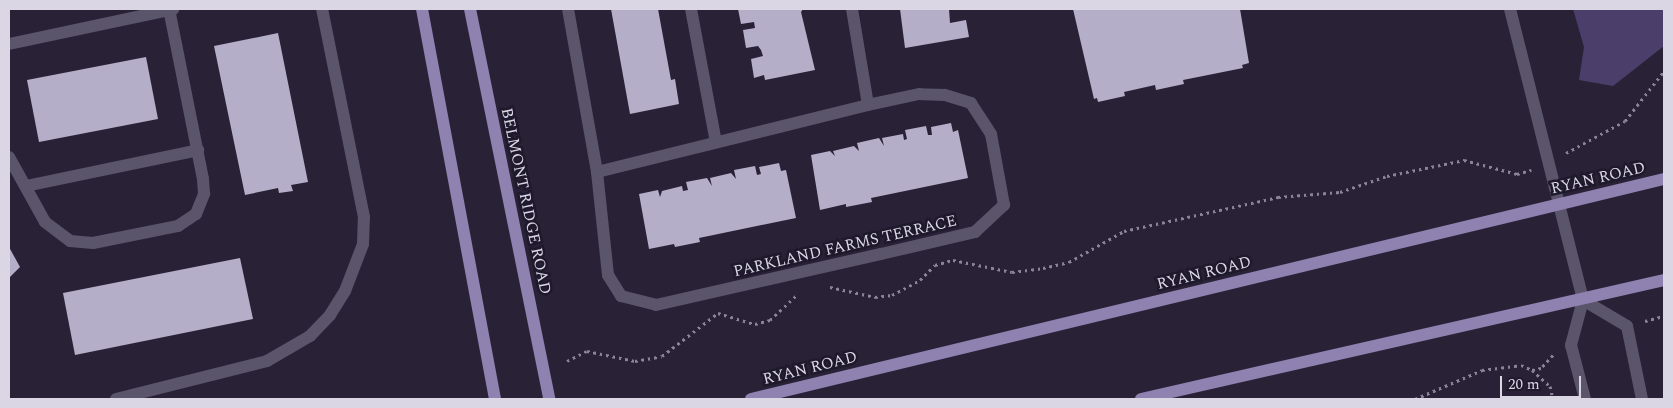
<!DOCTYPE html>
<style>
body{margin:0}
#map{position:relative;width:1673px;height:408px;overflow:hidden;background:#292237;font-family:Spectral,serif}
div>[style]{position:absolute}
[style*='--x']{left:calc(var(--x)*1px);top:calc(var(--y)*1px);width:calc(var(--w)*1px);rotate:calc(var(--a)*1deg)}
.green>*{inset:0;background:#4c3e6a}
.building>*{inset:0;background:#b5aec9}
.path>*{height:3px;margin-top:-1.5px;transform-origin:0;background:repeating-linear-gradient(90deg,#8a8496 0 2.5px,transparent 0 6.5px)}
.minor>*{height:12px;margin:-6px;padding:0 6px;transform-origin:6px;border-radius:6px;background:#5b556c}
.major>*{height:12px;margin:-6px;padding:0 6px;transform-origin:6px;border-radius:6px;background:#8f81b0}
span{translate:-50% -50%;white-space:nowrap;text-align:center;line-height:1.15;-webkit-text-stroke:5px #1f192d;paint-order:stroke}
.street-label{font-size:16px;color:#dad6e4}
.frame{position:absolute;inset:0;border:10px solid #dad6e4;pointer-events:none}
.scale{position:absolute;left:1500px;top:376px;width:81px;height:22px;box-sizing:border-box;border:2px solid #dad6e4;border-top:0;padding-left:6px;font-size:15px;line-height:18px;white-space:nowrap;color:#dad6e4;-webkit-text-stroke:4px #1f192d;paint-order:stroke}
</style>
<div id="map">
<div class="green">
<div style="clip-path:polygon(1573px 9px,1664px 9px,1664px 46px,1613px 86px,1579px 80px,1584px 47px)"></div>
</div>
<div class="building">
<div style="clip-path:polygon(611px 9px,658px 9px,671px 80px,675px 79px,679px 104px,630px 114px)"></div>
<div style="clip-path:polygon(738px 9px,803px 9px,801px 12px,815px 70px,765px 80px,764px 75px,754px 78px,751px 59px,763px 56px,761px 50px,758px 46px,746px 48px,743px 30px,755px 28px,754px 22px,741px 24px)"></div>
<div style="clip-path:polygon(900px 9px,949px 9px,950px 23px,966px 20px,969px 37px,905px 48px)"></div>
<div style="clip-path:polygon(1073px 9px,1240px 9px,1249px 63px,1242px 65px,1243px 68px,1183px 80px,1184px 84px,1156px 90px,1155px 85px,1124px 92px,1125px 96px,1098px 102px,1097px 98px,1094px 99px)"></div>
<div style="clip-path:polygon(278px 33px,308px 182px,291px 185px,293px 191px,279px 193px,278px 188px,245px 195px,214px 46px)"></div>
<div style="clip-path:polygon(146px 57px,158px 119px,39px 142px,27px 80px)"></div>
<div style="clip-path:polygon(951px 123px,953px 132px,958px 130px,968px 178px,871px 198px,872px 202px,846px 207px,846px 204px,820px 210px,811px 155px,830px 151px,835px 156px,833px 151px,854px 146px,859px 151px,857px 143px,879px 138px,884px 146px,882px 138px,903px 134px,904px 140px,907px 139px,905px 130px,926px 126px,928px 135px,932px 135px,931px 127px)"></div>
<div style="clip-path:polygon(779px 163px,781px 171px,786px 170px,796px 218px,699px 238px,700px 242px,675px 247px,674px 244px,649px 249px,639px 194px,658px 190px,660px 197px,662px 191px,682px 186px,683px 191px,688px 190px,686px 182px,707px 178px,712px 186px,710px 178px,731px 173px,736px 179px,734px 170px,755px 166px,757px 175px,761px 174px,759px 167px)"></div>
<div style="clip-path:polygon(9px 247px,20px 267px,9px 278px)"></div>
<div style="clip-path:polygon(240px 258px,253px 319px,75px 355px,63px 293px)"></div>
</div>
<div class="path">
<div style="--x:1566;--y:153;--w:67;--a:-28.5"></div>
<div style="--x:1625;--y:121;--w:63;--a:-52"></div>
<div style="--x:830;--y:287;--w:46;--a:12.5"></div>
<div style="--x:875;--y:297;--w:17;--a:-7"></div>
<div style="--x:892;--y:295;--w:32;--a:-28"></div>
<div style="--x:920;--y:280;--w:21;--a:-45"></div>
<div style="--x:935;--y:265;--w:19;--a:-16"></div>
<div style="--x:953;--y:260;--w:60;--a:11.5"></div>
<div style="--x:1012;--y:272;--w:31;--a:-7"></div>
<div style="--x:1043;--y:268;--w:27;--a:-13"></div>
<div style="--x:1069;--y:262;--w:63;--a:-29.4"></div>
<div style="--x:1124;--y:231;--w:158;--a:-12.4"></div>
<div style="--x:1278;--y:197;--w:62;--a:-4.6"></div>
<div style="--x:1340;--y:192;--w:50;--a:-18.8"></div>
<div style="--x:1387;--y:176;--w:79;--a:-11.7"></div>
<div style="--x:1464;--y:160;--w:55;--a:14.8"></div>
<div style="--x:1517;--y:174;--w:15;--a:-16"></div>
<div style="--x:1645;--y:321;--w:20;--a:-15"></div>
<div style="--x:1553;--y:355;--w:18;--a:133"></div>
<div style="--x:1541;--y:368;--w:9;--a:167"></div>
<div style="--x:1532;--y:370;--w:24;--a:42"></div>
<div style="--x:1550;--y:386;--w:13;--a:77"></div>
<div style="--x:567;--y:361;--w:22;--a:-27"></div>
<div style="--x:587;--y:351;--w:49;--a:11.8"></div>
<div style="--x:635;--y:361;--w:27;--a:-10"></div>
<div style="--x:662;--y:356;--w:71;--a:-37.5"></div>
<div style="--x:718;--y:313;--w:39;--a:17"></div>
<div style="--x:755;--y:324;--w:16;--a:-15"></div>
<div style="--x:770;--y:320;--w:37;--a:-43"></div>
<div style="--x:1415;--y:399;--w:73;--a:-23.4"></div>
<div style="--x:1482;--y:370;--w:39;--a:-7"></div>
<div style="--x:1521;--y:365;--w:12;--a:24"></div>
</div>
<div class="minor">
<div style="--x:568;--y:9;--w:166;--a:79.9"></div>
<div style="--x:597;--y:172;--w:104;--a:83.9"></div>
<div style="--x:608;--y:275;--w:25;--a:58"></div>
<div style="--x:621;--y:296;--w:36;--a:14"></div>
<div style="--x:656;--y:305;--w:231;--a:-12.8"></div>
<div style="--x:881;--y:254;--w:97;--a:-13.2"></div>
<div style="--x:975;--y:232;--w:40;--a:-43"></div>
<div style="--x:1004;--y:205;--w:72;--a:-100.4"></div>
<div style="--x:991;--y:134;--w:37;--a:-123"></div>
<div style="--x:971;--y:103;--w:28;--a:-163"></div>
<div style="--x:944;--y:95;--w:25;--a:-178"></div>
<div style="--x:919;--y:94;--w:52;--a:167.8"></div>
<div style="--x:868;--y:105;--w:279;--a:166.1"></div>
<div style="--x:691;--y:9;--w:135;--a:79.4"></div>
<div style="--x:852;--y:9;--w:97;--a:80.5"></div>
<div style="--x:1510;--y:9;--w:300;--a:75.9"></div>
<div style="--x:1583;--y:300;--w:47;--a:104.9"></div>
<div style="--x:1571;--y:345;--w:56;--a:75.5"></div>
<div style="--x:9;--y:44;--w:168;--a:-12"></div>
<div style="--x:9;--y:157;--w:74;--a:61"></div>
<div style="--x:45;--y:222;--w:31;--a:37"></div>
<div style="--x:70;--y:241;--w:23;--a:5"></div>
<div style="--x:93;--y:243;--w:87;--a:-11.3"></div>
<div style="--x:178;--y:226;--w:22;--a:-34"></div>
<div style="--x:196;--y:214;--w:22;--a:-68"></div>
<div style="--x:204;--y:194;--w:15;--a:-94"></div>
<div style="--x:203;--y:179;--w:173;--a:-101.3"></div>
<div style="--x:26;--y:186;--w:176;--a:-11.8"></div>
<div style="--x:1583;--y:300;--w:51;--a:30.6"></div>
<div style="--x:1627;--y:326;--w:75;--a:78.4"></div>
<div style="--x:116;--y:399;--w:156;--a:-14.1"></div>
<div style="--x:267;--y:361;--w:50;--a:-30.2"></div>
<div style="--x:310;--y:336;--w:29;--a:-46"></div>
<div style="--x:330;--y:315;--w:28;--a:-58"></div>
<div style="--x:345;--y:291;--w:50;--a:-69"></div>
<div style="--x:363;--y:244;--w:27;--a:-88"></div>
<div style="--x:364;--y:217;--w:212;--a:-101.4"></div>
</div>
<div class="major">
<div style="--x:422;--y:9;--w:397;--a:79.4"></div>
<div style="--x:470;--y:9;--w:398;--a:78.5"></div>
<div style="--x:751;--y:399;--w:939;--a:-13.55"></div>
<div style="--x:1141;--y:399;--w:536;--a:-12.82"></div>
</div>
<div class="street-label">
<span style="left:1598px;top:178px;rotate:-13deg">RYAN ROAD</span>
<span style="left:526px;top:201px;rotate:78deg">BELMONT RIDGE ROAD</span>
<span style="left:845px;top:246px;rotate:-13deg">PARKLAND FARMS TERRACE</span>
<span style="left:1204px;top:273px;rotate:-14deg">RYAN ROAD</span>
<span style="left:810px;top:368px;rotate:-14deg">RYAN ROAD</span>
</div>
<div class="frame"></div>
<div class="scale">20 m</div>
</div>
